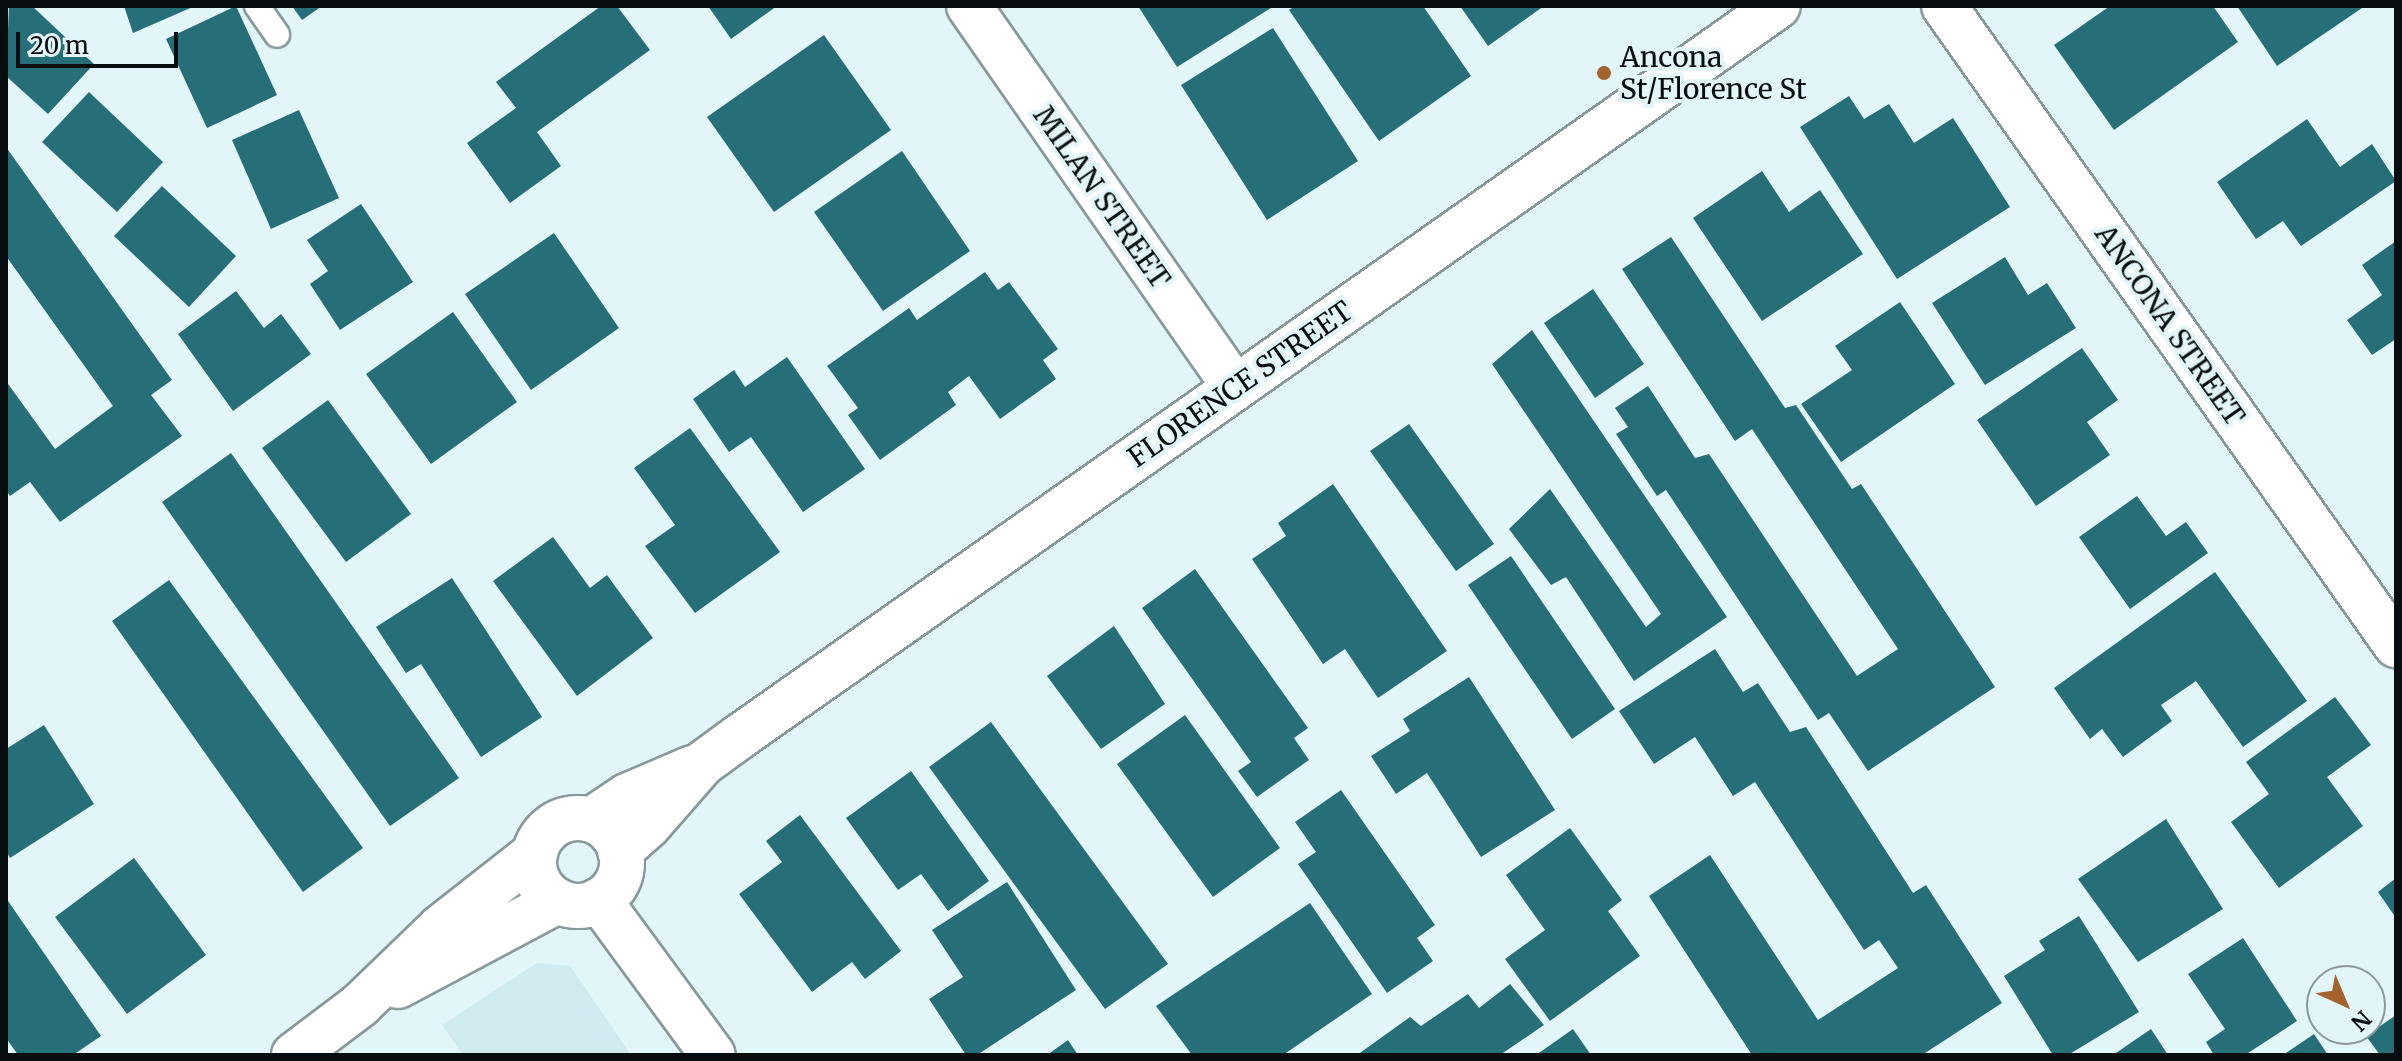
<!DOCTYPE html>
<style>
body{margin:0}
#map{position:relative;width:2402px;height:1061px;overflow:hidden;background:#e2f5f8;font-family:Merriweather,serif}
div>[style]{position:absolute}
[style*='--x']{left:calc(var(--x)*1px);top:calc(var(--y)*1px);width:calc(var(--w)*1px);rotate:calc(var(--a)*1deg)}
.built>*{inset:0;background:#cfebef}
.building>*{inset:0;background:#266f79}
.roads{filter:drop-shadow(2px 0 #88999c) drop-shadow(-2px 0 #88999c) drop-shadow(0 2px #88999c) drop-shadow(0 -2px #88999c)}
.service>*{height:24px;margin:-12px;padding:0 12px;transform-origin:12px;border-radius:12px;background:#fff}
.minor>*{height:44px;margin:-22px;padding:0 22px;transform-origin:22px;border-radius:22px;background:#fff}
.minor>.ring{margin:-22px;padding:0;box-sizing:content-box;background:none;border:44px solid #fff;border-radius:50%}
.dots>*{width:22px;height:22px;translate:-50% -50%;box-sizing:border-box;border:4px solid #e2f5f8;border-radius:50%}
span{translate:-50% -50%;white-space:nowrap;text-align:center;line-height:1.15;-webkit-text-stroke:8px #e2f5f8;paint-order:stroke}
.poi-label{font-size:28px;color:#080e0f}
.left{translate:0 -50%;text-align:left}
.street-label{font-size:28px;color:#080e0f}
.frame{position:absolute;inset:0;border:8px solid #080e0f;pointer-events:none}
.north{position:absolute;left:2306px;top:965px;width:80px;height:80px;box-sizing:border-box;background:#e2f5f8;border:2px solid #8b999b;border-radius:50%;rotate:136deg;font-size:22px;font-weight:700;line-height:32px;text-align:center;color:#080e0f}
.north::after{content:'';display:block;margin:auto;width:28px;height:36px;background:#a3632d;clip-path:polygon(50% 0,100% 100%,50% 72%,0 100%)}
.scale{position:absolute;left:16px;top:32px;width:162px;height:36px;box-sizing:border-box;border:4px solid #080e0f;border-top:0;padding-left:10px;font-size:24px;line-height:28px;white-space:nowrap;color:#080e0f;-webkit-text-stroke:6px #e2f5f8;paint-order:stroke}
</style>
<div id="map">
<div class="built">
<div style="clip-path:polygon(537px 963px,570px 966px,631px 1055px,463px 1055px,442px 1025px)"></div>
</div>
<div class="building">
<div style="clip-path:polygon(9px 6px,32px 6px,94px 64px,48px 114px,6px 76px)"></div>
<div style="clip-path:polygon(124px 6px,195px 6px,133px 33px)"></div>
<div style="clip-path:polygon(236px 6px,277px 95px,207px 128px,166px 39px)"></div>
<div style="clip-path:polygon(292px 6px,322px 6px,302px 20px)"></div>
<div style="clip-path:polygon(601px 6px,617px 6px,650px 50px,537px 132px,561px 166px,510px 203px,467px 143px,516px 108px,496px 82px)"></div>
<div style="clip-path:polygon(708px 6px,777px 6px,731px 39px)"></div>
<div style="clip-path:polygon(1138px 6px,1274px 6px,1177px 67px)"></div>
<div style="clip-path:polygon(1295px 6px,1423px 6px,1471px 76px,1379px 141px,1289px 10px)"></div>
<div style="clip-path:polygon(1460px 6px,1544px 6px,1488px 46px)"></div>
<div style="clip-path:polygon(2110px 6px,2213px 6px,2238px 42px,2114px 130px,2054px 45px)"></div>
<div style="clip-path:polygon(2237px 6px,2365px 6px,2277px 66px)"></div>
<div style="clip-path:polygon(1273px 28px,1358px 161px,1267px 220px,1181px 85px)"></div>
<div style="clip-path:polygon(824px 35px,891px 130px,774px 212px,707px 117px)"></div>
<div style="clip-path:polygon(89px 92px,163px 162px,117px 212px,42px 142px)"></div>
<div style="clip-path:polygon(1849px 96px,1864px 119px,1889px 104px,1914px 143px,1953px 118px,2010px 207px,1897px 279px,1800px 127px)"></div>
<div style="clip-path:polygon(299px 110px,339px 198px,271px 229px,232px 140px)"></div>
<div style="clip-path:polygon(2307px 119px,2340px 167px,2372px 144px,2396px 181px,2301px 246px,2283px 221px,2256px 239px,2217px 182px)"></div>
<div style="clip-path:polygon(6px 147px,172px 380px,151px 395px,182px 436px,60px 522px,30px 482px,10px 496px,6px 490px,6px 381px,55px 449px,113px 406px,6px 256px)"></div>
<div style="clip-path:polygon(902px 151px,970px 251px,883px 311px,814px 212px)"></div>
<div style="clip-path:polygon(1762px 171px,1789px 212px,1820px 190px,1863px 254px,1762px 321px,1693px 218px)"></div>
<div style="clip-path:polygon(162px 186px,236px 256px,189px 307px,114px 236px)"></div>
<div style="clip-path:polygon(361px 204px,413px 282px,340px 330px,310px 284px,328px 271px,307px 240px)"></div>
<div style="clip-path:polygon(554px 233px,619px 328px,531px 390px,465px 294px)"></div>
<div style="clip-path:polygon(1671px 237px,1785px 408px,1796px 405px,1852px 489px,1861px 484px,1995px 687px,1868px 771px,1829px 713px,1818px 720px,1666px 490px,1657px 496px,1616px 434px,1628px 427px,1615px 408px,1648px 386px,1695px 458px,1709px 454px,1857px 676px,1898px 649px,1752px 429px,1735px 441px,1622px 269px)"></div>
<div style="clip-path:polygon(2396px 241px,2396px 339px,2372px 355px,2347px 320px,2382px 295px,2362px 265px)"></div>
<div style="clip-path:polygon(2005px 257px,2028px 295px,2047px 283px,2076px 328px,1985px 385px,1932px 303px)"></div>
<div style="clip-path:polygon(985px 272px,998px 290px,1009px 282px,1058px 349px,1043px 360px,1056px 379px,1000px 419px,969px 376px,948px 392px,956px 405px,880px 460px,848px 415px,858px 408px,827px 366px,909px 308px,917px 320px)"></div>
<div style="clip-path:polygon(1593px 289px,1644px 364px,1595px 398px,1544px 323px)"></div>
<div style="clip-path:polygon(236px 291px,264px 328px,281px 314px,311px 354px,233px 411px,178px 334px)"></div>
<div style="clip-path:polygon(1900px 302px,1955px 384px,1841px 462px,1801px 404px,1852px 370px,1835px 346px)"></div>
<div style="clip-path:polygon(453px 312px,517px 402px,431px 464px,366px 374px)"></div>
<div style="clip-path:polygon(1532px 330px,1727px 617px,1634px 681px,1566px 577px,1551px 585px,1509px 529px,1550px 489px,1646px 627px,1661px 614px,1492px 364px)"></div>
<div style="clip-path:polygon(2082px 348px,2118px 400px,2087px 422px,2110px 455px,2036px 506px,1977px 420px)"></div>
<div style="clip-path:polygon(787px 357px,865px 469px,803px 512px,751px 437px,729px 452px,693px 399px,734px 370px,745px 387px)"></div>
<div style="clip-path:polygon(328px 400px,411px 514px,346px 562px,262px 448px)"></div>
<div style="clip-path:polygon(1409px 424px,1494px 544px,1456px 571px,1370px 451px)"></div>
<div style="clip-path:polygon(690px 428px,780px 552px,695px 613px,645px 546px,675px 525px,634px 468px)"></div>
<div style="clip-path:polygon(231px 453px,459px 778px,390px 826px,162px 502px)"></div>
<div style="clip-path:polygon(1333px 484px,1447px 651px,1378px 698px,1345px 649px,1323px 664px,1252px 559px,1286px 536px,1278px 523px)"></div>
<div style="clip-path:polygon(2137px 496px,2166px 536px,2186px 522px,2208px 553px,2130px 609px,2079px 537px)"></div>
<div style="clip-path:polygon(553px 537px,590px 588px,607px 575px,653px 638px,577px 696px,493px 581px)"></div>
<div style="clip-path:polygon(1511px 556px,1615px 709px,1572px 739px,1468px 585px)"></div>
<div style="clip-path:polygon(1195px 569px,1308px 728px,1294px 738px,1309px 760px,1257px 797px,1238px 771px,1251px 762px,1142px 608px)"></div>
<div style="clip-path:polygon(2215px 572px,2307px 701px,2243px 747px,2196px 681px,2161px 705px,2172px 721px,2123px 757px,2102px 729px,2090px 739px,2054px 688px)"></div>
<div style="clip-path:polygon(452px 578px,542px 717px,481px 757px,421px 664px,406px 673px,376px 627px)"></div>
<div style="clip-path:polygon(169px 580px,363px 848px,303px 892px,112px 621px)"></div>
<div style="clip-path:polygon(1114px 626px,1165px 704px,1101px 749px,1047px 676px)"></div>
<div style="clip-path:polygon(1715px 649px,1743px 692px,1758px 683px,1790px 732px,1806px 727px,1913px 893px,1926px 885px,2002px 1003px,1922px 1055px,1752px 1055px,1649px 896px,1710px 855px,1818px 1020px,1898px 968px,1879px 940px,1864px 950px,1755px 782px,1733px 796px,1695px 737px,1654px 764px,1619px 711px)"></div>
<div style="clip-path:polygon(1469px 677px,1555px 810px,1481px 857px,1427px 773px,1396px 794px,1371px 756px,1410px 731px,1403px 719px)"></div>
<div style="clip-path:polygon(2335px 697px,2371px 745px,2327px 777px,2363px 826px,2279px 888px,2231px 822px,2269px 794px,2246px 762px)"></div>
<div style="clip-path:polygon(1185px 715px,1280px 848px,1213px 897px,1117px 764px)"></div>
<div style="clip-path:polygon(991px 722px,1168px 964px,1105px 1009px,929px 767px)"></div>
<div style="clip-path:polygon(44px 725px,94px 804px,10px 858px,6px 851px,6px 749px)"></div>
<div style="clip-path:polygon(911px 771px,989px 881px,948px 911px,921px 874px,898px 890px,846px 818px)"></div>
<div style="clip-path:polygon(1341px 790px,1435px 925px,1417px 938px,1433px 961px,1387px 993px,1298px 864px,1316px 852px,1295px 822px)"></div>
<div style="clip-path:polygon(800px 815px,901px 951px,865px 979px,852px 962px,812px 992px,739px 894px,782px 862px,766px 841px)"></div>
<div style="clip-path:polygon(2166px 819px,2223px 909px,2138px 962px,2078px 879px)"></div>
<div style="clip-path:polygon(1570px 828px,1622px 900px,1608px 911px,1640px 956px,1550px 1021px,1505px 959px,1545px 930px,1506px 875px)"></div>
<div style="clip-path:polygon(134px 858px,206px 955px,127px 1014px,55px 917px)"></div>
<div style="clip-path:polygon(2396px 878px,2396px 918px,2378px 892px)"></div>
<div style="clip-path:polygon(1007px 882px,1076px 990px,977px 1055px,966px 1055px,929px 999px,963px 977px,932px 930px)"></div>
<div style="clip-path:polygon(6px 898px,101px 1036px,73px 1055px,18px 1055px,6px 1038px)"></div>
<div style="clip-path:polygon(1310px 903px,1372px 994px,1283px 1055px,1192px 1055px,1156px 1006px)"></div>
<div style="clip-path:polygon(2079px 916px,2139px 1012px,2068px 1055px,2053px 1055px,2004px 976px,2045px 950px,2039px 941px)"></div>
<div style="clip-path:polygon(2243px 938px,2297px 1021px,2245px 1055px,2214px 1055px,2206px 1042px,2225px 1029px,2188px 974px)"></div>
<div style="clip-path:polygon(1510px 984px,1544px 1025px,1500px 1055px,1357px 1055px,1410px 1017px,1421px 1026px,1468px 994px,1479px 1008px)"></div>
<div style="clip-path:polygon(2396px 1015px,2396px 1055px,2380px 1055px,2366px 1036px)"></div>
<div style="clip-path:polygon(1573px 1029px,1591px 1055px,1536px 1055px)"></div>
<div style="clip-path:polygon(2151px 1029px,2168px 1055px,2113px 1055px)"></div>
<div style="clip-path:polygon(2314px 1034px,2328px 1055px,2283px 1055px)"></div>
<div style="clip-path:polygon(1068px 1040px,1078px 1055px,1047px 1055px)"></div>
</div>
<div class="roads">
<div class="service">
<div style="--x:257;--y:6;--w:35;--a:55"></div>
</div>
<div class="minor">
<div style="--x:969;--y:6;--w:465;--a:55.1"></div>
<div style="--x:1944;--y:6;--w:783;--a:54.73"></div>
<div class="ring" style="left:534px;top:818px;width:44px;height:44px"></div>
<div style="--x:591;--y:820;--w:43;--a:-33.7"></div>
<div style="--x:627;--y:796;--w:71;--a:-23.3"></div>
<div style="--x:620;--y:851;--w:38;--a:-42"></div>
<div style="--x:648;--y:826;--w:82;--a:-48.9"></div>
<div style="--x:702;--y:764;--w:46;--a:-36.1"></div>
<div style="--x:739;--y:737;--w:1270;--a:-35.13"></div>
<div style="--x:599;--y:900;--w:192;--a:53.7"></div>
<div style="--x:398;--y:986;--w:181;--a:-28"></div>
<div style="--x:294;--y:1055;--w:83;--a:-37.1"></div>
<div style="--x:360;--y:1005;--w:112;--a:-43.9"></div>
<div style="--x:441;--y:927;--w:120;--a:-38.2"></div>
</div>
</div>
<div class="dots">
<div style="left:1604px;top:73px;background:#a3632d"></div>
</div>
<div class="poi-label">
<span class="left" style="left:1620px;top:73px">Ancona<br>St/Florence St</span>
</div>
<div class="street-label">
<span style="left:1102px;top:197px;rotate:55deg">MILAN STREET</span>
<span style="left:2170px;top:325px;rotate:55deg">ANCONA STREET</span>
<span style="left:1240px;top:384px;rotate:-35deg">FLORENCE STREET</span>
</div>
<div class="frame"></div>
<div class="north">N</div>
<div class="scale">20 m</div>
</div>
